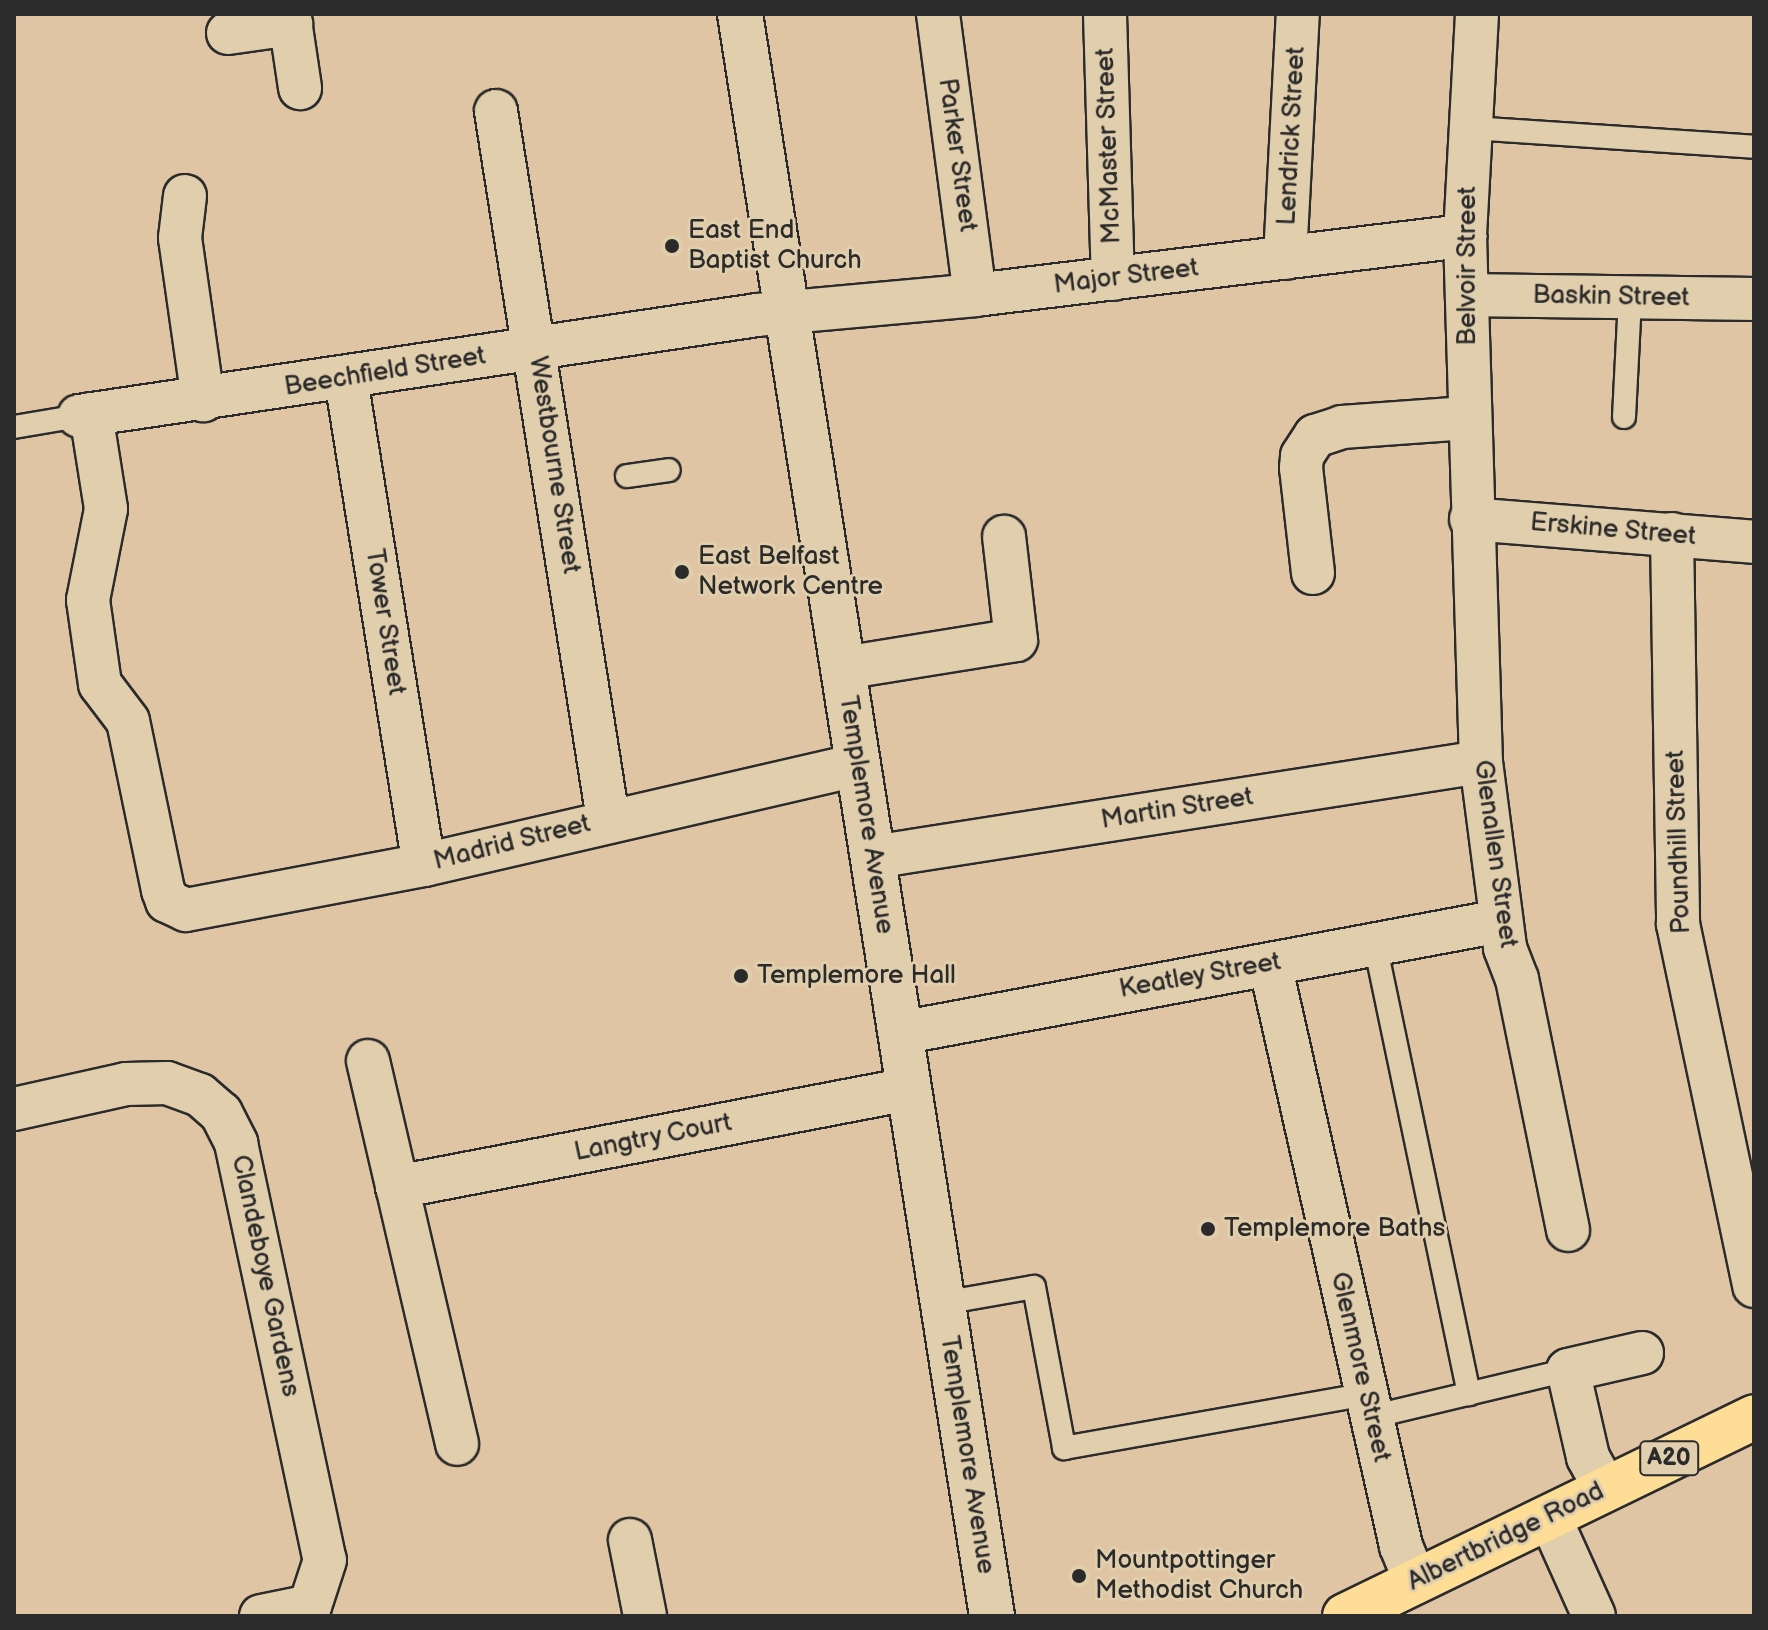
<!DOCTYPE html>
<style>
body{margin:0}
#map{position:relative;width:1768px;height:1630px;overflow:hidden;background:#e0c5a4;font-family:"Balsamiq Sans",sans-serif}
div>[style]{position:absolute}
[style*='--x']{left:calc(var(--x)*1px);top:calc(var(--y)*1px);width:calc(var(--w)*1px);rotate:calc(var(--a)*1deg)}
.roads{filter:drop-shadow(2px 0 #2b2b2b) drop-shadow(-2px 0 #2b2b2b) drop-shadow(0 2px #2b2b2b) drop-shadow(0 -2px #2b2b2b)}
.lane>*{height:22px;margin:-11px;padding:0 11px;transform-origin:11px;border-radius:11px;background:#e1ceac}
.street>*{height:42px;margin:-21px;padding:0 21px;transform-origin:21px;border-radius:21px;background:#e1ceac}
.secondary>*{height:44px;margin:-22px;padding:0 22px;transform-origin:22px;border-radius:22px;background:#e1ceac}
.primary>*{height:44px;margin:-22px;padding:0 22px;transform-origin:22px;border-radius:22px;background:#fedd96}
.dots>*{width:22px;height:22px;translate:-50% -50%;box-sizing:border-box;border:4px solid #e1ceac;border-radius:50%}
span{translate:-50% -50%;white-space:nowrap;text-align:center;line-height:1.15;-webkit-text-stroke:6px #e1ceac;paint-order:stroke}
.shield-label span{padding:2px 6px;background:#e1ceac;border:2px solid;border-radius:6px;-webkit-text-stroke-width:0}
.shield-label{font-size:24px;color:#2b2b2b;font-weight:700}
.street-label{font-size:26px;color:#2b2b2b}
.poi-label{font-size:26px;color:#2b2b2b}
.left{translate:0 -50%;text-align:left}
.frame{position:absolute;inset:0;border:16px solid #2b2b2b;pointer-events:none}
</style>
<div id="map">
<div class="roads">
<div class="lane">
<div style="--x:1471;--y:128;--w:284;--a:3.8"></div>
<div style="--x:1624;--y:417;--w:120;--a:-87.1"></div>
<div style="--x:14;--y:427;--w:66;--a:-9.6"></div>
<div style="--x:627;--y:476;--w:42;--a:-8.1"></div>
<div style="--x:1375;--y:944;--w:460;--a:78.2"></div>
<div style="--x:943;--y:1303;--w:92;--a:-10"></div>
<div style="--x:1034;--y:1287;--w:164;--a:79.4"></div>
<div style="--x:1064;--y:1448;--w:307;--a:-10.1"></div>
<div style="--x:1371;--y:1417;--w:203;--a:-13.4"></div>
</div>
<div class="street">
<div style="--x:289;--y:14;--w:75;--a:81.5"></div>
<div style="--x:938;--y:14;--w:283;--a:82.5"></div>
<div style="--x:1105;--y:14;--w:265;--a:88.3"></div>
<div style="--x:1477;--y:14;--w:222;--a:93.1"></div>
<div style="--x:1465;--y:236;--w:526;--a:88.26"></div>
<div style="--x:1481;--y:762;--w:188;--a:82.6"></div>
<div style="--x:1505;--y:948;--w:33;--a:69"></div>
<div style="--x:1517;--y:979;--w:256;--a:78.5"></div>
<div style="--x:228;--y:33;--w:64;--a:-8.1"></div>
<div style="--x:496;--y:111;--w:717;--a:81.01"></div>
<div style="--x:185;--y:196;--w:42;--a:96.8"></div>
<div style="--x:180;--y:238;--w:164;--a:81.9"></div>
<div style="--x:1285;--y:258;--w:244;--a:-87"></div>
<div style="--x:1467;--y:295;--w:287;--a:0.8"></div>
<div style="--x:346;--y:379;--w:492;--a:80.9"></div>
<div style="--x:91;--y:414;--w:96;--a:81"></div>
<div style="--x:106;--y:509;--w:93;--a:101.2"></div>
<div style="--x:88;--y:600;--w:85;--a:81.9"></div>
<div style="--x:100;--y:684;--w:46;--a:52.9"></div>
<div style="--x:128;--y:721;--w:173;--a:78.3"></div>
<div style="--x:163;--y:890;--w:12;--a:70"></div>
<div style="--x:167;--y:901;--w:21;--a:25"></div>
<div style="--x:186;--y:910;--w:242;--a:-10.7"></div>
<div style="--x:424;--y:865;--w:445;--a:-13"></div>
<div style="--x:79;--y:416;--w:685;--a:-8.47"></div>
<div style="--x:757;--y:315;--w:219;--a:-5.2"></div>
<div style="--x:975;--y:295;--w:494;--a:-6.9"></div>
<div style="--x:1471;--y:519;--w:284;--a:4.6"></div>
<div style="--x:1672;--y:534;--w:390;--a:89.1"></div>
<div style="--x:1678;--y:924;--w:370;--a:78.1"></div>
<div style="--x:1313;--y:573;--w:106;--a:-96.5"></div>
<div style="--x:1301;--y:468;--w:12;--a:-85"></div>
<div style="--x:1302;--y:456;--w:24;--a:-57"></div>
<div style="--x:1315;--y:436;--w:28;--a:-18"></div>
<div style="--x:1342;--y:427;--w:125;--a:-4.1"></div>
<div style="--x:843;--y:668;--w:175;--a:-9.2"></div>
<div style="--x:1016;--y:640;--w:104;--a:-96.6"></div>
<div style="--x:873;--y:857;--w:615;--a:-8.88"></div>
<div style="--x:1270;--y:964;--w:597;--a:77.31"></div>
<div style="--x:1401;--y:1546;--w:38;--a:68"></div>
<div style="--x:900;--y:1033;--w:610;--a:-10.57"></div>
<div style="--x:368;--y:1061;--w:393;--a:76.9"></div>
<div style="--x:14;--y:1109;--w:115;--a:-12.6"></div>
<div style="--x:126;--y:1084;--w:41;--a:-1.4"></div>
<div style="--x:167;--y:1083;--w:35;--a:20"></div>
<div style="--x:200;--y:1095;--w:28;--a:41"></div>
<div style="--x:221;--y:1113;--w:34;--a:63"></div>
<div style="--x:236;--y:1143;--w:426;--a:78"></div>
<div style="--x:325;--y:1560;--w:48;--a:108.1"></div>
<div style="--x:310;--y:1606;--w:50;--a:168.5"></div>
<div style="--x:397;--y:1187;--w:521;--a:-10.84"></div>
<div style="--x:1605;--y:1488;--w:35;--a:-119"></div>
<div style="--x:1588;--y:1457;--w:89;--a:-102.9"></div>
<div style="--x:1568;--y:1370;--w:76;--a:-12.9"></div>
<div style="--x:1550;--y:1518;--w:107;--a:65.8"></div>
<div style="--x:630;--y:1540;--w:77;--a:78.8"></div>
</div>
<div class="secondary">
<div style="--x:740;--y:14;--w:1622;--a:81.06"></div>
</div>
<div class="primary">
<div style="--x:1345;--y:1616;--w:455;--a:-25.9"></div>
</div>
</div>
<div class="dots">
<div style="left:672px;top:246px;background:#2b2b2b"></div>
<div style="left:682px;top:572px;background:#2b2b2b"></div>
<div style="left:741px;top:976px;background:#2b2b2b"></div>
<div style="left:1208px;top:1229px;background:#2b2b2b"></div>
<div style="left:1079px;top:1576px;background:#2b2b2b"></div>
</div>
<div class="shield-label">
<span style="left:1669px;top:1458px">A20</span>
</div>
<div class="street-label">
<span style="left:1292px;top:136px;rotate:-87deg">Lendrick Street</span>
<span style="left:1109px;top:146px;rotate:-92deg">McMaster Street</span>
<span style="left:957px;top:155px;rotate:82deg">Parker Street</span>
<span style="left:1468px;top:266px;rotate:-90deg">Belvoir Street</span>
<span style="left:1126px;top:277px;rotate:-7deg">Major Street</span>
<span style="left:1611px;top:297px;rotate:1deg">Baskin Street</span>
<span style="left:385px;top:372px;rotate:-9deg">Beechfield Street</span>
<span style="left:554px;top:465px;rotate:81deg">Westbourne Street</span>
<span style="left:1613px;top:530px;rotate:5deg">Erskine Street</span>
<span style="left:385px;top:622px;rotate:81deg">Tower Street</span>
<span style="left:1177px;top:809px;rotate:-9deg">Martin Street</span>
<span style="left:866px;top:815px;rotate:81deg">Templemore Avenue</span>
<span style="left:1679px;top:842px;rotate:-92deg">Poundhill Street</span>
<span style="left:512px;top:843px;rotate:-14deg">Madrid Street</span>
<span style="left:1495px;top:854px;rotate:82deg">Glenallen Street</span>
<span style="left:1200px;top:976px;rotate:-10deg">Keatley Street</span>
<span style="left:653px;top:1138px;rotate:-11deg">Langtry Court</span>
<span style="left:265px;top:1276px;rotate:78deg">Clandeboye Gardens</span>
<span style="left:1360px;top:1367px;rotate:77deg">Glenmore Street</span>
<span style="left:967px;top:1455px;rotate:81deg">Templemore Avenue</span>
<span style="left:1506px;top:1537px;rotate:-26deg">Albertbridge Road</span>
</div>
<div class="poi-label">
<span class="left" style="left:688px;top:246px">East End<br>Baptist Church</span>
<span class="left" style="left:698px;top:572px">East Belfast<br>Network Centre</span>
<span class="left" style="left:757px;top:976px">Templemore Hall</span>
<span class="left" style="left:1224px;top:1229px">Templemore Baths</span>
<span class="left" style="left:1095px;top:1576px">Mountpottinger<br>Methodist Church</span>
</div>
<div class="frame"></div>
</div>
